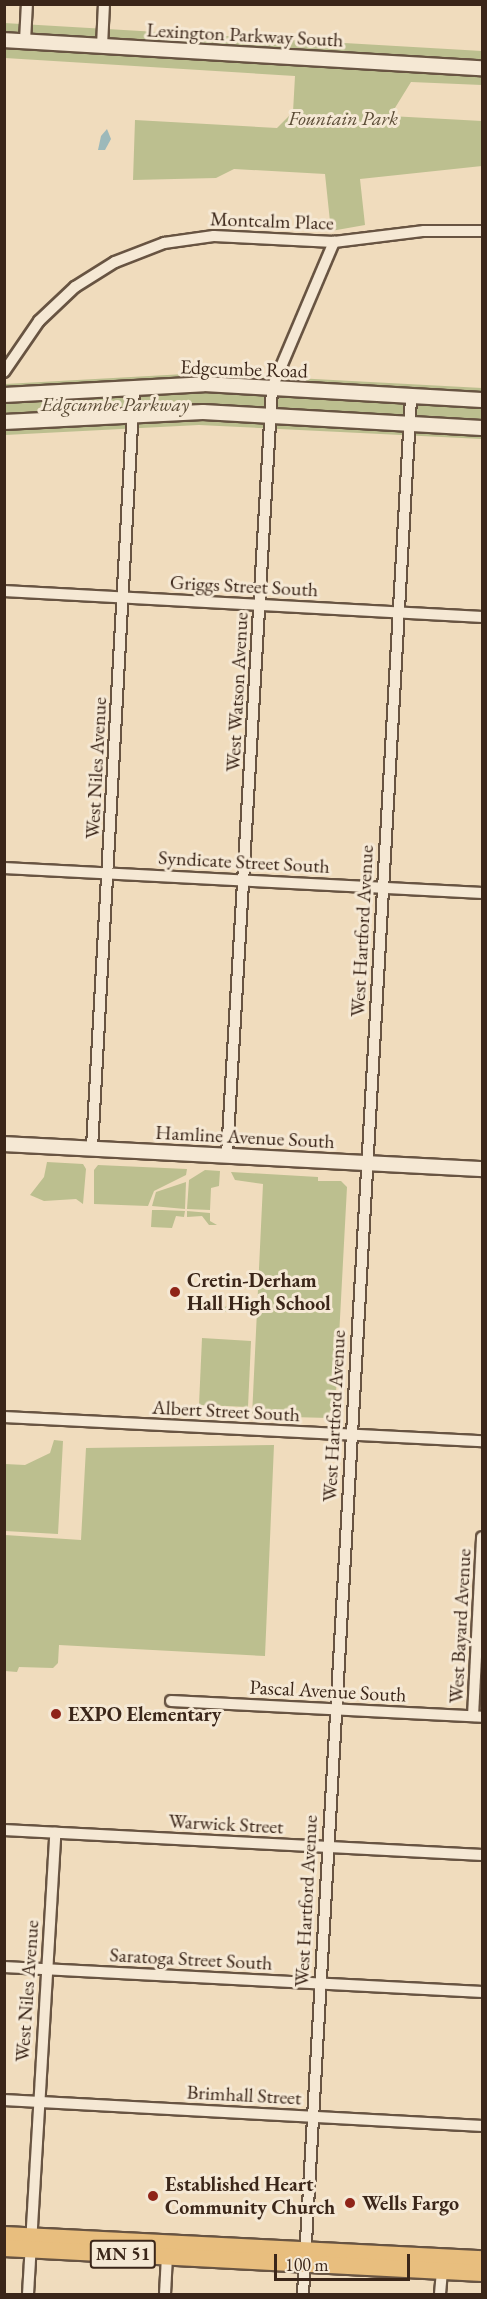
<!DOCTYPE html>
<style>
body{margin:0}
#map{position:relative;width:487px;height:2299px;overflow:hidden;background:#f0dcbd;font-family:"EB Garamond",serif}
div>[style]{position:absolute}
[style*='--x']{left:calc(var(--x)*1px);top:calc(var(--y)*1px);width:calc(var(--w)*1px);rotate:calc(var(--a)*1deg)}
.green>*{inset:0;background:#bcbf8f}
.water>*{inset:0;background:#9db9ba}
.roads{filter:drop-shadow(2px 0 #685442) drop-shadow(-2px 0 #685442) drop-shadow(0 2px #685442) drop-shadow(0 -2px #685442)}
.minor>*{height:10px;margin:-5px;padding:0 5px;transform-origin:5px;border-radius:5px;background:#f5e8d4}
.tertiary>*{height:14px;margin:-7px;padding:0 7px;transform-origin:7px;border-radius:7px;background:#f5e8d4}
.primary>*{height:16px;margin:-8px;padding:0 8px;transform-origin:8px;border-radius:8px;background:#e8be7e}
.dots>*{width:16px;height:16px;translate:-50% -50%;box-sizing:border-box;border:3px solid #f5e8d4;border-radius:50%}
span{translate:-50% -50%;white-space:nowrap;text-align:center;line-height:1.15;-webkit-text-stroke:6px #f5e8d4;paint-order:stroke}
.shield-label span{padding:2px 4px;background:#f5e8d4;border:2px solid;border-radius:4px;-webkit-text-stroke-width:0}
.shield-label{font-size:18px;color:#3b2619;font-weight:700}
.street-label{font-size:20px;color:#3b2619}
.park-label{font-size:20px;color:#5b4c36;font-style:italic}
.poi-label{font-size:20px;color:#3b2619;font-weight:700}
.left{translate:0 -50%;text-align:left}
.frame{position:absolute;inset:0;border:6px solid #3b2619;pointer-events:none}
.scale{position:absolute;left:274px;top:2254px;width:136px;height:27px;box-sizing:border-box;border:3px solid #3b2619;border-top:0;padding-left:8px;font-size:18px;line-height:21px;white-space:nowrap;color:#3b2619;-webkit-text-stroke:4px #f5e8d4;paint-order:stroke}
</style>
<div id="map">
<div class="green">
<div style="clip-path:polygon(4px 23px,482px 51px,482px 85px,411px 82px,390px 116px,482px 121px,482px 166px,360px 179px,365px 225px,331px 231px,325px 174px,234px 169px,216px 178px,133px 180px,135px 120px,277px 128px,293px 112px,295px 76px,5px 58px)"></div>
<div style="clip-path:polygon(203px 373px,482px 388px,482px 439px,199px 425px,5px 435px,5px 384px)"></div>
<div style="clip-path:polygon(47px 1162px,83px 1164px,86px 1169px,83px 1204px,76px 1199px,44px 1201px,30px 1195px,44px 1177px)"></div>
<div style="clip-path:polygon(98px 1165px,187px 1169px,186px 1175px,154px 1191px,148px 1206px,94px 1204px,94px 1170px)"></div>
<div style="clip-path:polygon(205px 1170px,220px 1171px,219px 1186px,211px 1188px,210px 1210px,187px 1209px,189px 1180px)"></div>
<div style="clip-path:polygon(231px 1172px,318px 1177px,318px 1181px,341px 1181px,347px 1187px,335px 1412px,329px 1418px,252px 1416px,263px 1184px,235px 1180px)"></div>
<div style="clip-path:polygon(186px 1182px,185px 1209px,152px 1206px,156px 1192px)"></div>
<div style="clip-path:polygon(152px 1210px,162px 1210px,185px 1211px,184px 1217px,176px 1216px,172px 1228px,151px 1227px)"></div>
<div style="clip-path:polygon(187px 1211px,210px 1213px,210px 1221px,217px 1225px,209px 1225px,202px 1216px,187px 1217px)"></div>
<div style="clip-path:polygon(210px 1306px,232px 1307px,236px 1312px,203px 1311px)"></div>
<div style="clip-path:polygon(202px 1338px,251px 1341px,248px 1407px,199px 1405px)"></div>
<div style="clip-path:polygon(54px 1440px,63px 1441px,58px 1534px,5px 1531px,5px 1464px,25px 1465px,50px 1453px)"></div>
<div style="clip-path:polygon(274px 1445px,265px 1656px,59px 1645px,58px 1663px,53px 1668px,19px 1667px,17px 1672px,5px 1671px,5px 1535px,81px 1540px,86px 1448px)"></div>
</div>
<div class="water">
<div style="clip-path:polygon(107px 129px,111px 139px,105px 150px,98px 150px,101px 136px)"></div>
</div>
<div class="roads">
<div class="minor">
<div style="--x:25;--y:41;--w:37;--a:-87"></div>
<div style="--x:102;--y:46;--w:42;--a:-87.3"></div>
<div style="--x:4;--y:372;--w:62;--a:-55.5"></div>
<div style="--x:39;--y:321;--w:50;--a:-43.4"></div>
<div style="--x:75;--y:287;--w:47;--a:-32"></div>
<div style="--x:115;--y:262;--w:53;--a:-21.2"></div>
<div style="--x:164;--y:243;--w:50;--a:-8"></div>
<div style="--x:214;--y:236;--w:120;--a:2.9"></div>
<div style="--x:334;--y:242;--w:91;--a:-7"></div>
<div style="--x:424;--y:231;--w:58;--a:0"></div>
<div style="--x:4;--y:591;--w:479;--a:3.1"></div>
<div style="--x:4;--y:868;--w:479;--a:3"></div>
<div style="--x:92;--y:1148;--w:760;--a:-86.83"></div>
<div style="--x:227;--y:1155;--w:768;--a:-86.64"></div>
<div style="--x:272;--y:388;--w:159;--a:-67"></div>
<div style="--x:4;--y:1417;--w:479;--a:2.9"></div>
<div style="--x:171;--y:1701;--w:311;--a:2.9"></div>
<div style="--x:473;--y:1716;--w:179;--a:-87.1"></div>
<div style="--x:4;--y:1830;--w:479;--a:3"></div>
<div style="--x:4;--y:1967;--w:479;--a:3"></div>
<div style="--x:4;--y:2100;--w:479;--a:3.1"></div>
<div style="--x:28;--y:2294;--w:462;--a:-86.6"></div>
<div style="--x:165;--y:2294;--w:38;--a:-87"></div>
<div style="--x:303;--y:2294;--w:1901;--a:-86.74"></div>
<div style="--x:440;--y:2294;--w:24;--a:-85"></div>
</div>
<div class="tertiary">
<div style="--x:4;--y:40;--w:479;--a:3.4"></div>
<div style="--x:4;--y:395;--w:200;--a:-3.1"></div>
<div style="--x:204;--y:384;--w:278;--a:3.3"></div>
<div style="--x:4;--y:422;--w:199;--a:-2.9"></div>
<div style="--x:203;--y:412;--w:279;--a:3.3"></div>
<div style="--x:4;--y:1144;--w:479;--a:3"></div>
</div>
<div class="primary">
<div style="--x:4;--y:2235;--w:479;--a:2.9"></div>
<div style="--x:4;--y:2248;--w:479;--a:3"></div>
</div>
</div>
<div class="dots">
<div style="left:175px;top:1292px;background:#8f2418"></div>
<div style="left:56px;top:1714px;background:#8f2418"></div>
<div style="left:153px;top:2196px;background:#8f2418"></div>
<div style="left:350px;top:2203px;background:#8f2418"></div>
</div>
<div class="shield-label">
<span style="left:123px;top:2254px">MN 51</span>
</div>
<div class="street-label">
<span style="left:245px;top:35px;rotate:3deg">Lexington Parkway South</span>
<span style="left:272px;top:221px;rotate:2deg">Montcalm Place</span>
<span style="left:244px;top:369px;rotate:2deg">Edgcumbe Road</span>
<span style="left:244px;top:586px;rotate:3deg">Griggs Street South</span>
<span style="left:237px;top:692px;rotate:-87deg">West Watson Avenue</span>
<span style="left:96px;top:768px;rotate:-87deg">West Niles Avenue</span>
<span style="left:244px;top:862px;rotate:3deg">Syndicate Street South</span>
<span style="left:362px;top:931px;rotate:-87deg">West Hartford Avenue</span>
<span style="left:245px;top:1137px;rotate:3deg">Hamline Avenue South</span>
<span style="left:226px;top:1411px;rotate:3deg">Albert Street South</span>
<span style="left:334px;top:1416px;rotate:-87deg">West Hartford Avenue</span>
<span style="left:460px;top:1626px;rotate:-87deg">West Bayard Avenue</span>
<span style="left:328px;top:1691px;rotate:3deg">Pascal Avenue South</span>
<span style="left:226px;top:1824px;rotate:3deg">Warwick Street</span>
<span style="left:306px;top:1901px;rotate:-87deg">West Hartford Avenue</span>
<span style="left:191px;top:1959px;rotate:3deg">Saratoga Street South</span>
<span style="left:27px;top:1991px;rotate:-86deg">West Niles Avenue</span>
<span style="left:244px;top:2095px;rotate:3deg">Brimhall Street</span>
</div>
<div class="park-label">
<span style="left:343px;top:118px">Fountain Park</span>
<span style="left:115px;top:404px">Edgcumbe Parkway</span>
</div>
<div class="poi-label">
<span class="left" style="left:187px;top:1292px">Cretin-Derham<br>Hall High School</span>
<span class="left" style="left:68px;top:1714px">EXPO Elementary</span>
<span class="left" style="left:165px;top:2196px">Established Heart<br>Community Church</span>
<span class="left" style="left:362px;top:2203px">Wells Fargo</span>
</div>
<div class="frame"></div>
<div class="scale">100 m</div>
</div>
